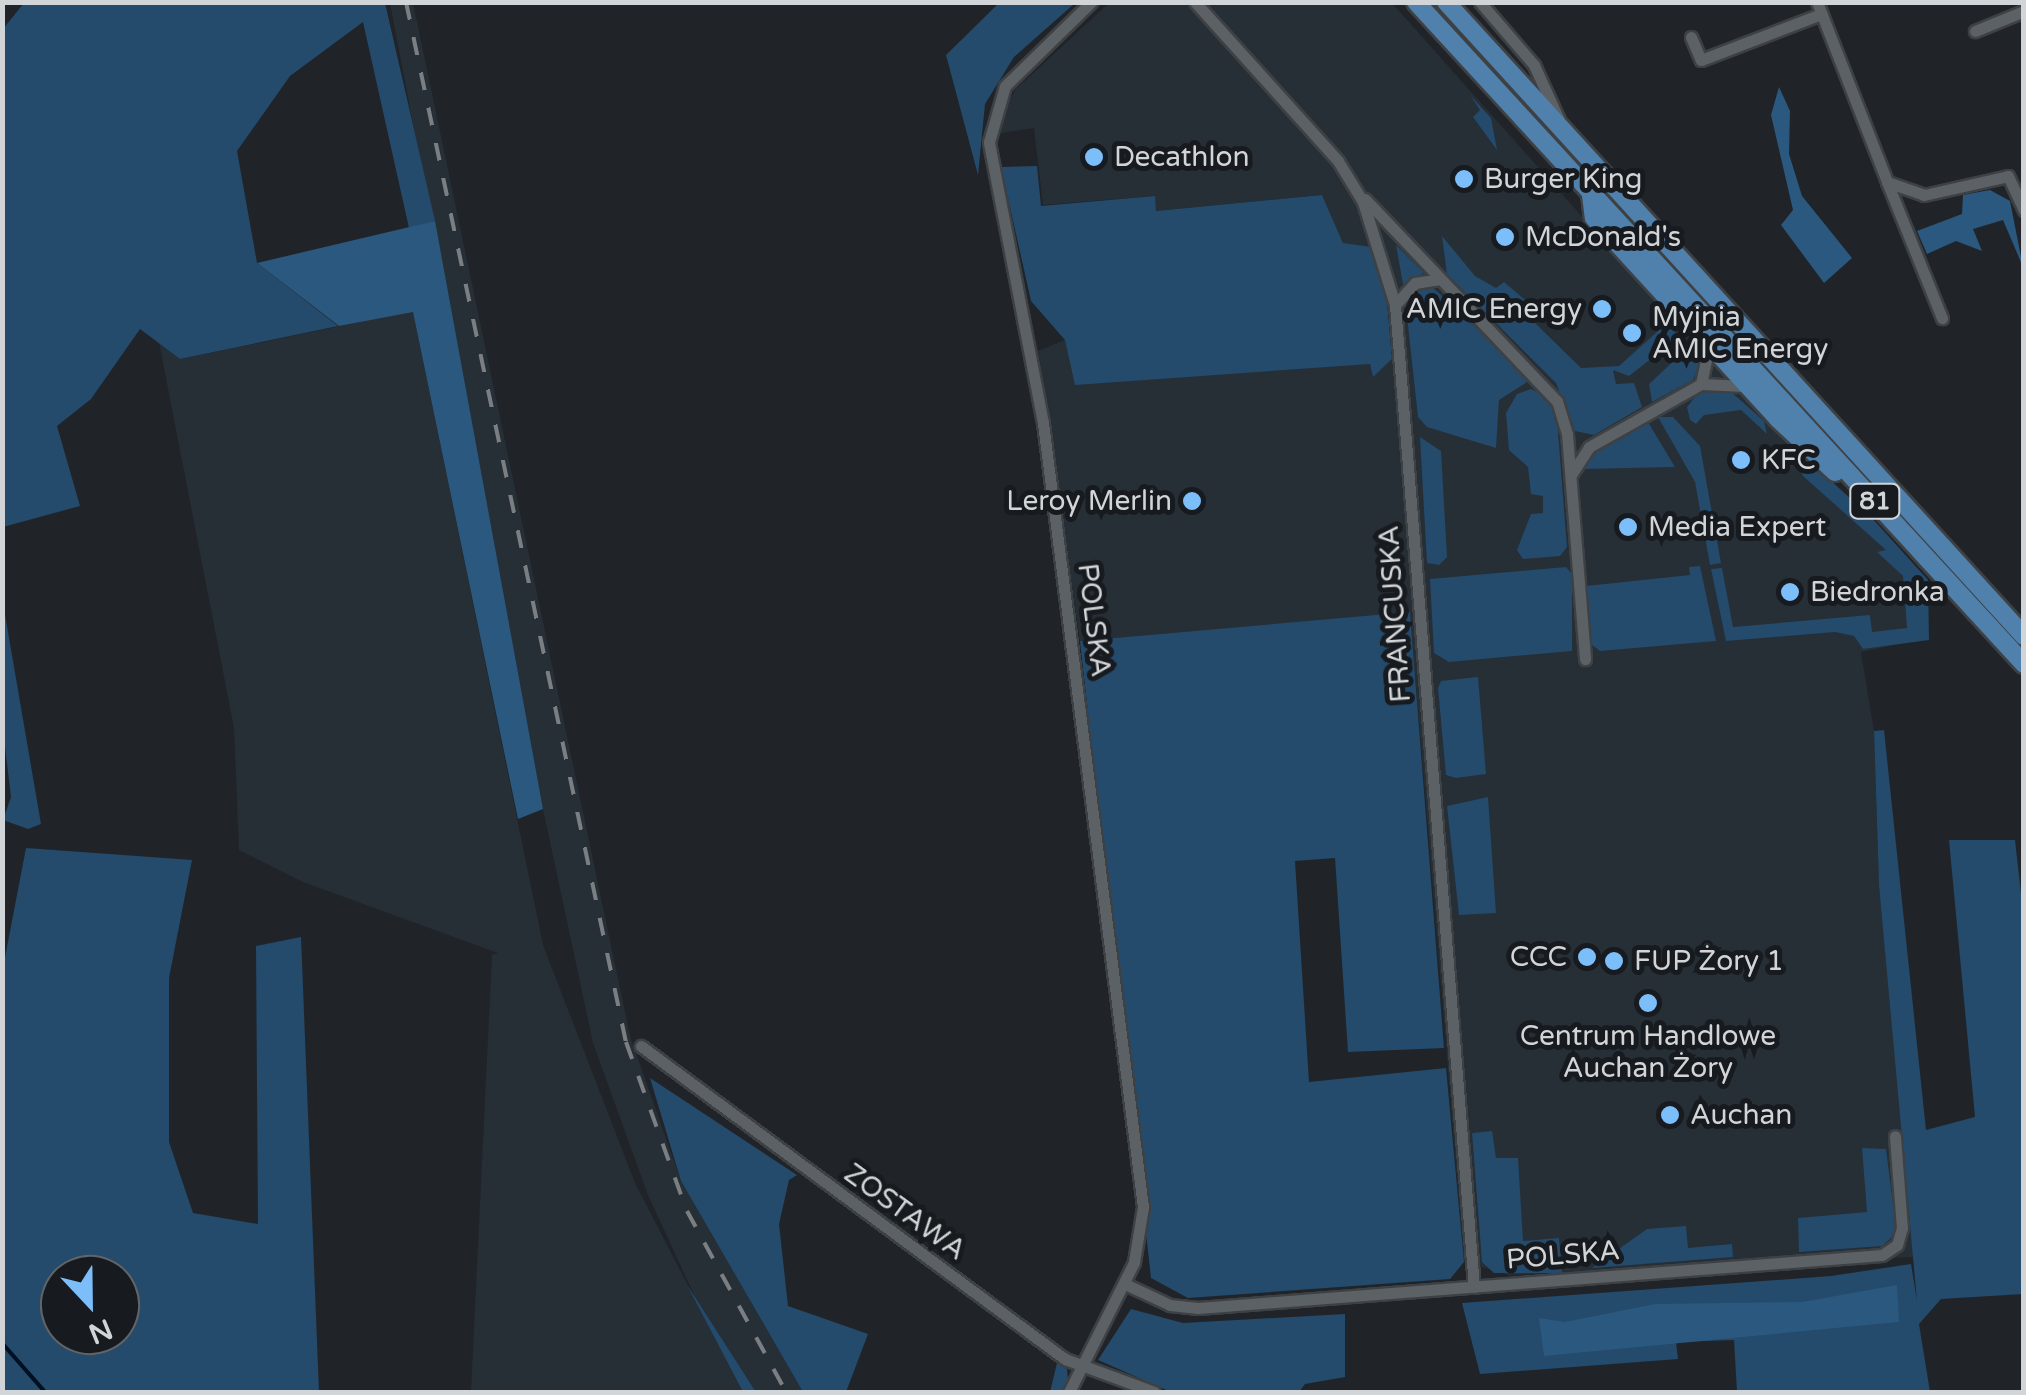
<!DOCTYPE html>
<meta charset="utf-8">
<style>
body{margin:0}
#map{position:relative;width:2026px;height:1395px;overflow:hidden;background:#202428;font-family:"Varela Round",sans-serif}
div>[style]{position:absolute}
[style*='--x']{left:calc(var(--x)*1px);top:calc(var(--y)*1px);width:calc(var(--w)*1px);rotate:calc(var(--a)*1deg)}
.built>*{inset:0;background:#262e36}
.green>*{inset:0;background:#244a6c}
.forest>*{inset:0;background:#2b587e}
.stream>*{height:4px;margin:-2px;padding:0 2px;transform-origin:2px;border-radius:2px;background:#001023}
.roads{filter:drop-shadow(2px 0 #3e4144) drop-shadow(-2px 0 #3e4144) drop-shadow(0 2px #3e4144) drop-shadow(0 -2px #3e4144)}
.minor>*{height:11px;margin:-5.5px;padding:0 5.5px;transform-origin:5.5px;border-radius:5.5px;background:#5c6166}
.primary>*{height:18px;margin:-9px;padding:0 9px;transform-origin:9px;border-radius:9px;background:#4f81ac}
.rail>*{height:4px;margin-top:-2px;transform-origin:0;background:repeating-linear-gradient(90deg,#7c7f82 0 18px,transparent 0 36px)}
.dots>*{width:28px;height:28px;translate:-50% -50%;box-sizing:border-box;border:5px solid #171a1e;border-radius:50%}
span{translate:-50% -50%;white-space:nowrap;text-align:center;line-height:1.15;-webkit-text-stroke:10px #171a1e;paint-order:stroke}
.shield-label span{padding:2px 8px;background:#171a1e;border:2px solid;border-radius:8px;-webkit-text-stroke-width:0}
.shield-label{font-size:25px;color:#d2d5d7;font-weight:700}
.poi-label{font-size:28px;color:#d2d5d7}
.left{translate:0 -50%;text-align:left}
.right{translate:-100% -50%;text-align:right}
.street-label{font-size:28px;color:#d2d5d7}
.frame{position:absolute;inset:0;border:5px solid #d2d5d7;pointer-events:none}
.north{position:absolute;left:40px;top:1255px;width:100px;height:100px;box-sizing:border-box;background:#171a1e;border:2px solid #626568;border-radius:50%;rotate:158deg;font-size:28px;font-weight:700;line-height:40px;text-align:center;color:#d2d5d7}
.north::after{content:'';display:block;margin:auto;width:35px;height:45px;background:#7cbef9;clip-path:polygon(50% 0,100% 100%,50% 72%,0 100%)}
</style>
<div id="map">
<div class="built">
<div style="clip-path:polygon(390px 3px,413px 3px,630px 1036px,681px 1181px,803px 1392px,756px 1392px,695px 1297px,648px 1195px,593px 1043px,543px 809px)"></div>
<div style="clip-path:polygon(1109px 3px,1392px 3px,1756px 412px,1921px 575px,1927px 638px,1861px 652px,1874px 731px,1879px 886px,1915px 1257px,1510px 1275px,1464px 1262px,1410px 613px,1080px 641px,1038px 351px,1065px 340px,1370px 364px,1373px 376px,1392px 359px,1387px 302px,1343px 243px,1322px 195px,1156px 211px,1154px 196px,1043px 205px,1034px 128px,1001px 133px,1003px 110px,1016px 89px)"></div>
<div style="clip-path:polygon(413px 311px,543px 945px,635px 1183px,743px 1392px,471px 1392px,492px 955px,498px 953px,303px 882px,239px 850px,234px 728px,159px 342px,181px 359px)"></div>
</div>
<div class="green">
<div style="clip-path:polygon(24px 3px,385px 3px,435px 221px,409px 228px,363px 22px,290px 76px,237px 151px,257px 263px,338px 326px,180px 359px,140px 329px,91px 399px,57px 426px,80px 506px,3px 527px,3px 29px)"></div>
<div style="clip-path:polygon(999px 3px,1075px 3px,1014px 57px,985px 104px,978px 175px,946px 55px)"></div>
<div style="clip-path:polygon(1470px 95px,1491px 118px,1497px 150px,1473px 117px,1480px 110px)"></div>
<div style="clip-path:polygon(1037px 166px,1041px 206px,1155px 196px,1156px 211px,1322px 195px,1343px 243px,1371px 247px,1387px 302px,1392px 359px,1373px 377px,1370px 364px,1075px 385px,1065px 340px,1031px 301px,1001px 167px)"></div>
<div style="clip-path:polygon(1442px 236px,1475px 276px,1496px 288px,1504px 282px,1538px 311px,1530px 318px,1581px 368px,1619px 366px,1667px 323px,1679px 337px,1629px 376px,1613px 370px,1616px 384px,1634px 383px,1642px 407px,1594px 435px,1575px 431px,1556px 383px,1447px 274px)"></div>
<div style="clip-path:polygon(1396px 245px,1424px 273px,1403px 284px)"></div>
<div style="clip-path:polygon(1429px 284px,1532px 379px,1499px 400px,1496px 448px,1427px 427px,1418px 417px,1405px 298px)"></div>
<div style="clip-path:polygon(1693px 343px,1699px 367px,1693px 380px,1652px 402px,1649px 384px)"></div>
<div style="clip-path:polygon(1531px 389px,1548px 397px,1557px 419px,1567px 547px,1560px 556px,1523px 559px,1517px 550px,1531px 514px,1543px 513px,1543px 496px,1531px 494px,1528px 467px,1509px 450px,1506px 413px,1517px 394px)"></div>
<div style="clip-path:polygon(1730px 391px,1764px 421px,1767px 434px,1741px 410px,1704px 415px,1696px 424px,1690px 420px,1687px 407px,1699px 392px)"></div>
<div style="clip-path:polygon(1658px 417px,1673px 417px,1700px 446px,1721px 563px,1710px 565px,1695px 482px)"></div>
<div style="clip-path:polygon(1648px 422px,1675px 467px,1581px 469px,1584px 459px)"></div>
<div style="clip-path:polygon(1420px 437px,1441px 451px,1447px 557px,1439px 565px,1427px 563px)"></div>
<div style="clip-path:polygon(1787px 441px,1872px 518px,1928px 580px,1929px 640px,1863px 649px,1854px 636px,1835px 632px,1726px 641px,1711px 569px,1722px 568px,1733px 627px,1870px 615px,1872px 632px,1907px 628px,1903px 576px,1877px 552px,1886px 550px,1803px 476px)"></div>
<div style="clip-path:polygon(1700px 566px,1716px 641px,1600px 651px,1592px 645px,1586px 586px,1690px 575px,1689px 567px)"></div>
<div style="clip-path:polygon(1566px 567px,1572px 574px,1572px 651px,1449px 662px,1434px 653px,1430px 579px)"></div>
<div style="clip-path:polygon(2px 597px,41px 824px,28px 829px,3px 820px,11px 797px,2px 722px)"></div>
<div style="clip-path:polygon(1410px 612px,1444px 1048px,1348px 1052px,1335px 858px,1295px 861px,1309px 1082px,1446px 1068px,1464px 1262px,1450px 1279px,1188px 1298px,1151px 1278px,1080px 641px)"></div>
<div style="clip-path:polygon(1478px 677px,1486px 774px,1456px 778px,1446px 775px,1438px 688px,1441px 681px)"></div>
<div style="clip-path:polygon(1884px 730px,1926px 1130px,1975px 1117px,1949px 840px,2015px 840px,2024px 920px,2023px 1294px,1941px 1299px,1919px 1324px,1930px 1392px,1737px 1392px,1734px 1340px,1676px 1342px,1678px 1359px,1480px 1374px,1462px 1303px,1831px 1276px,1911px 1264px,1917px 1301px,1879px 886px,1874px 731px)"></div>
<div style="clip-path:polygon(1488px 797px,1496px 913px,1459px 915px,1447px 806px)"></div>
<div style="clip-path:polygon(evenodd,26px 848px,192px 860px,169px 978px,169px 1142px,193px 1213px,258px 1224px,256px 946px,301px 937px,319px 1392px,3px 1392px,2px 973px,26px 848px,60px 1275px,120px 1275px,120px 1335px,60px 1335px,60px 1275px)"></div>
<div style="clip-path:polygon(650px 1078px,797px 1175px,789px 1180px,779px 1224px,788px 1306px,868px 1334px,846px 1392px,803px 1392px,681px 1181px)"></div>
<div style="clip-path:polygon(1492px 1131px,1496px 1158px,1518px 1158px,1523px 1241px,1559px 1238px,1562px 1273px,1494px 1273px,1482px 1262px,1472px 1133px)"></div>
<div style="clip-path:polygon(1862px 1148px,1886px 1149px,1896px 1227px,1891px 1238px,1882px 1246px,1799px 1252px,1798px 1218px,1867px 1212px)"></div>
<div style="clip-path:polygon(1686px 1226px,1688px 1248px,1732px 1244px,1733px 1257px,1592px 1268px,1647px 1229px)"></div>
<div style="clip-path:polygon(687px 1285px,695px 1297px,756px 1392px,743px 1392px)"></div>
<div style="clip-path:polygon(1131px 1309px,1183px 1323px,1345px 1314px,1345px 1377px,1305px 1384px,1299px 1392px,1171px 1392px,1098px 1360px)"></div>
<div style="clip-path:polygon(1057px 1363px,1067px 1369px,1068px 1380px,1062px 1392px,1050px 1392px)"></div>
</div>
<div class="forest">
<div style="clip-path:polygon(1779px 87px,1790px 111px,1789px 154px,1802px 196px,1852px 258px,1824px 283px,1781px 225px,1793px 210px,1771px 115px)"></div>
<div style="clip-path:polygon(1990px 190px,2010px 201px,2023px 267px,2003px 220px,1973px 229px,1982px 251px,1956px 241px,1927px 254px,1917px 231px,1962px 214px,1963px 195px)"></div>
<div style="clip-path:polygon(435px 221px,543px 809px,518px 819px,413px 312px,339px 326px,257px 263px)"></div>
<div style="clip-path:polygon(1897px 1285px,1899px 1322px,1544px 1356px,1539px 1318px,1565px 1322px,1655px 1304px,1802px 1302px)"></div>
</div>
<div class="stream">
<div style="--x:2;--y:1343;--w:65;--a:48.7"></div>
</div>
<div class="roads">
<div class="minor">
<div style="--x:1195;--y:2;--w:214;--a:48"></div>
<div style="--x:1338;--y:161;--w:48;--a:58.6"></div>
<div style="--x:1363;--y:202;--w:108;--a:72.7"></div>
<div style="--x:1395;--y:305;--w:985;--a:85.4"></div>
<div style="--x:1480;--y:2;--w:83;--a:49.4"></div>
<div style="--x:1534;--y:65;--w:60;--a:65.6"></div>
<div style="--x:1817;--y:2;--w:193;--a:68.7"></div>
<div style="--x:1887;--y:182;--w:39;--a:19"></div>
<div style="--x:1924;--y:195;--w:86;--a:-12.7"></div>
<div style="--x:2008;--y:176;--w:38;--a:65"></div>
<div style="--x:1975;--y:31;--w:53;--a:-22.2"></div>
<div style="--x:1691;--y:37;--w:25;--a:67"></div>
<div style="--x:1701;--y:60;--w:129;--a:-21"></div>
<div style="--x:1887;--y:182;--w:147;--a:68"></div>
<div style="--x:1365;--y:199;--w:279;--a:46.5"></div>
<div style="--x:1557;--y:401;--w:34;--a:73"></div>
<div style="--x:1567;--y:434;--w:226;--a:85.4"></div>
<div style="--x:1395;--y:305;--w:30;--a:-48"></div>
<div style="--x:1415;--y:283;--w:25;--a:-9"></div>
<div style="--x:1701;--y:384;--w:40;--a:-78"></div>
<div style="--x:1571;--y:475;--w:33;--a:-57"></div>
<div style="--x:1589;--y:447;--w:129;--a:-29.4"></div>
<div style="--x:1701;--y:384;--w:43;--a:2.7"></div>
<div style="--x:641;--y:1046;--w:527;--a:36.44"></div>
<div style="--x:1065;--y:1359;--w:95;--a:20.3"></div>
<div style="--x:1125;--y:1284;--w:50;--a:25"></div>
<div style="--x:1170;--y:1305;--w:28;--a:6"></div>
<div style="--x:1198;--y:1308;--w:686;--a:-4.43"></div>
<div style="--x:1882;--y:1255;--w:18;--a:-34"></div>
<div style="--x:1897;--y:1245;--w:18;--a:-74"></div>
<div style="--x:1902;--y:1228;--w:92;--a:-94.4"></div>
<div style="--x:1069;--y:1392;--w:145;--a:-63.4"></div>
<div style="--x:1134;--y:1262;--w:56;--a:-80.7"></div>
<div style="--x:1143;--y:1207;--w:790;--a:-97.27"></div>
<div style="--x:1043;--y:423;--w:286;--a:-100.9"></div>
<div style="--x:989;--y:142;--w:58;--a:-74.1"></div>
<div style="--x:1005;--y:86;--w:120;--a:-44.3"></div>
</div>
<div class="primary">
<div style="--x:1416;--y:2;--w:899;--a:47.43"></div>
<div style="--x:1446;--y:2;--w:858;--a:47.65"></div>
<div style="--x:1590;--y:187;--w:31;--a:83"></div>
<div style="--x:1594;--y:218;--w:273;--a:47.5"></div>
<div style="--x:1778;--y:419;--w:78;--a:42.9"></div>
</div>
</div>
<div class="rail">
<div style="--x:406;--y:2;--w:1063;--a:78.06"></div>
<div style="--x:626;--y:1042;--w:180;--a:70.2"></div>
<div style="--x:687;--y:1211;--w:206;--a:61.3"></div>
</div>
<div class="dots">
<div style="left:1094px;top:157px;background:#7cbef9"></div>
<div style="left:1464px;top:179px;background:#7cbef9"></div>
<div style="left:1505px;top:237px;background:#7cbef9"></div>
<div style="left:1602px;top:309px;background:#7cbef9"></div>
<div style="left:1632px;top:333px;background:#7cbef9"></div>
<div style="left:1741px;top:460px;background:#7cbef9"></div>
<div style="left:1192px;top:501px;background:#7cbef9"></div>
<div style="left:1628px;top:527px;background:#7cbef9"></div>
<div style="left:1790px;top:592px;background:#7cbef9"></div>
<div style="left:1587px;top:957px;background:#7cbef9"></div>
<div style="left:1614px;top:961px;background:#7cbef9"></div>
<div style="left:1648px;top:1003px;background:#7cbef9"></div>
<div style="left:1670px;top:1115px;background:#7cbef9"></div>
</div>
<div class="shield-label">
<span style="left:1875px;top:501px">81</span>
</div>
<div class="poi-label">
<span class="left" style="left:1114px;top:157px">Decathlon</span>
<span class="left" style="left:1484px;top:179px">Burger King</span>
<span class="left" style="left:1525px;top:237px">McDonald's</span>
<span class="right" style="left:1582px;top:309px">AMIC Energy</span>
<span class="left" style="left:1652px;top:333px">Myjnia<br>AMIC Energy</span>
<span class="left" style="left:1761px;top:460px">KFC</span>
<span class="right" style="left:1172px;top:501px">Leroy Merlin</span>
<span class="left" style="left:1648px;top:527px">Media Expert</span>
<span class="left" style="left:1810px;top:592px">Biedronka</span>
<span class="right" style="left:1567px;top:957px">CCC</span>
<span class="left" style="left:1634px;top:961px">FUP Żory 1</span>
<span style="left:1648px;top:1052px">Centrum Handlowe<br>Auchan Żory</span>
<span class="left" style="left:1690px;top:1115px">Auchan</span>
</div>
<div class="street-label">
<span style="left:1395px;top:614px;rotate:-94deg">FRANCUSKA</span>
<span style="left:1094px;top:620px;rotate:83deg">POLSKA</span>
<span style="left:905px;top:1212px;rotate:36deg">ZOSTAWA</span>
<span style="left:1563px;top:1255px;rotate:-5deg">POLSKA</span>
</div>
<div class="frame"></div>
<div class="north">N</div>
</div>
